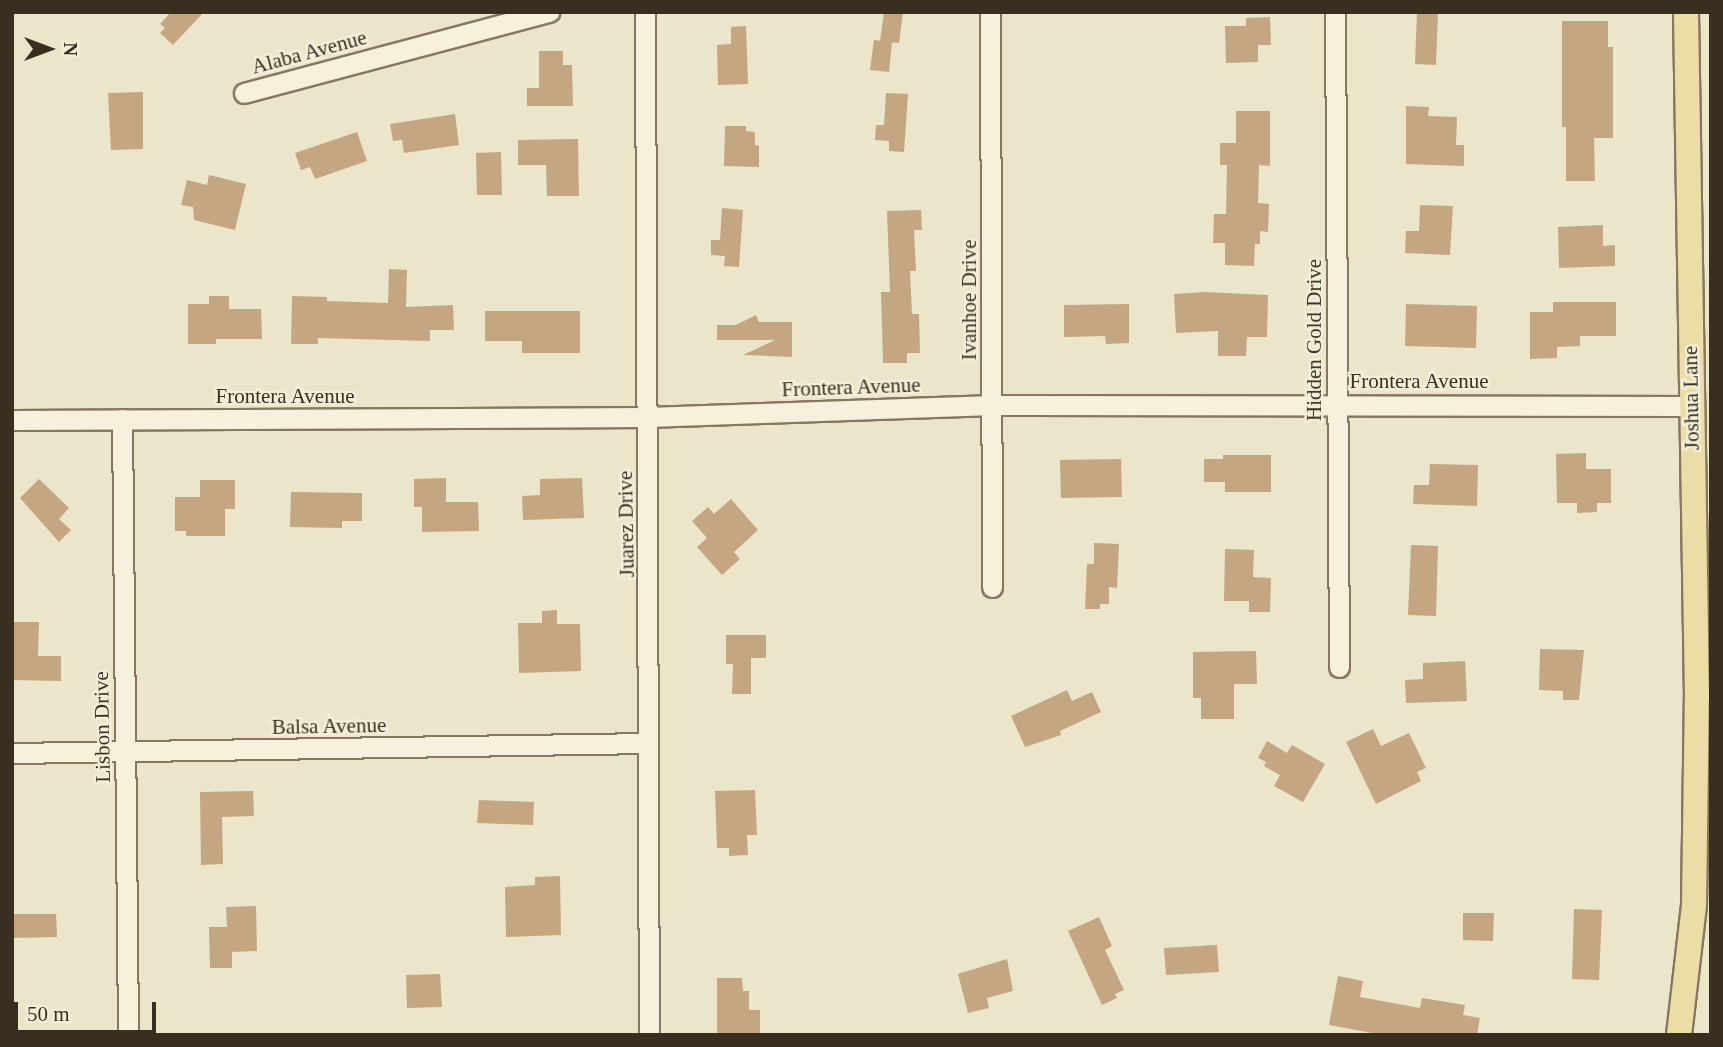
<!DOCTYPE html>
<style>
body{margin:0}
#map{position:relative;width:1723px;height:1047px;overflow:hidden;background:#ebe5c9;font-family:"Times New Roman",serif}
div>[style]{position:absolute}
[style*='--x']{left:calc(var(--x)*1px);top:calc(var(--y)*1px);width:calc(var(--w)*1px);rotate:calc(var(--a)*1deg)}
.building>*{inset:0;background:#c5a682}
.roads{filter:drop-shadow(2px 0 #86785f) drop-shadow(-2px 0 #86785f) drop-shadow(0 2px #86785f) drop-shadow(0 -2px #86785f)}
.minor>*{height:19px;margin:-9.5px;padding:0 9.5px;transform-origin:9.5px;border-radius:9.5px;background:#f6f1dc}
.major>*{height:24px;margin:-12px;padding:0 12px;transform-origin:12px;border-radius:12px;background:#eadda5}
span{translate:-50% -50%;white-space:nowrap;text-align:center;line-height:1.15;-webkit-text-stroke:5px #f3eed8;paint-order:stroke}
.street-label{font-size:21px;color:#382f21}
.frame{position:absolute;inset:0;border:14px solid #382f21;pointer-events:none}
.north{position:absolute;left:14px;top:14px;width:70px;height:70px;-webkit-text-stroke:5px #f3eed8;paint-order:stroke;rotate:90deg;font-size:19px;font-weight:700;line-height:28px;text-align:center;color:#382f21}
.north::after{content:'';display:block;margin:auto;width:24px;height:32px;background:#382f21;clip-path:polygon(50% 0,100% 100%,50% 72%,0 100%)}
.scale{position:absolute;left:14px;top:1002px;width:142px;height:32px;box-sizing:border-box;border:4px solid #382f21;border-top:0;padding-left:9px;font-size:21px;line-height:24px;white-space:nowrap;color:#382f21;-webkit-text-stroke:5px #f3eed8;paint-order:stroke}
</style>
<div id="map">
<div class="building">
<div style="clip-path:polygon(171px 12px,204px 12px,173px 45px,160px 33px,165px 28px,160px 24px)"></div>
<div style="clip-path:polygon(884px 12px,903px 12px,899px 43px,880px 41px)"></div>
<div style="clip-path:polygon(1417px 12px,1438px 12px,1436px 65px,1415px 64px)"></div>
<div style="clip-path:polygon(1270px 17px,1271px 45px,1258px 45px,1258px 62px,1226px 63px,1225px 26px,1246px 26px,1246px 18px)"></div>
<div style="clip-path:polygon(1562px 21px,1608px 21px,1608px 47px,1613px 47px,1613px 138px,1594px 138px,1595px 181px,1566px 181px,1566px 127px,1562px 127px)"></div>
<div style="clip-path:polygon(746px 26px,748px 84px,718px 85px,717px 45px,731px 44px,731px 27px)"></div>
<div style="clip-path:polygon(874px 40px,892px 42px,889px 72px,870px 70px)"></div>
<div style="clip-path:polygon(539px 51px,563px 51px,563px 65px,572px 65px,573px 106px,527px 106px,527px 88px,539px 88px)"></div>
<div style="clip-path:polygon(143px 92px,143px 149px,111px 150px,108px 93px)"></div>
<div style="clip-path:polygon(886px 93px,908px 94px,904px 152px,889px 151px,889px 141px,875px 140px,876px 125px,884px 125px)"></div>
<div style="clip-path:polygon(1406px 106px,1429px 107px,1428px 116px,1457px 117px,1456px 145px,1464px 145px,1464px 166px,1406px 164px)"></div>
<div style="clip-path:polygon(1236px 111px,1270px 111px,1270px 166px,1259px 165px,1258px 203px,1269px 204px,1268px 232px,1260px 231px,1260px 244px,1255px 244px,1254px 266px,1225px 265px,1225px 243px,1213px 243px,1214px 214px,1226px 214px,1227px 165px,1220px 165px,1220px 143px,1236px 143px)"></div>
<div style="clip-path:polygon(455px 114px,459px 145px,404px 153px,402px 140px,393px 141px,390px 124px)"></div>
<div style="clip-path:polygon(725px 126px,746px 126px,746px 131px,755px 132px,755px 145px,759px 146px,759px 167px,724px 166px)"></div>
<div style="clip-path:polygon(357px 132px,367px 161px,315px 179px,310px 167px,301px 170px,295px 153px)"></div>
<div style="clip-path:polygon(578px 139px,579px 196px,547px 196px,546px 165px,518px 165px,518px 140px)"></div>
<div style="clip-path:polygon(501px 152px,502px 195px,477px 195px,476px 153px)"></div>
<div style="clip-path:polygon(209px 175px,246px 184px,235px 230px,194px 220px,193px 207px,181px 205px,187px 180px,207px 185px)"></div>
<div style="clip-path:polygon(1420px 205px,1453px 206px,1450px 255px,1405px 253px,1406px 231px,1419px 231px)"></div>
<div style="clip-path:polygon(722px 208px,743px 210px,739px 267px,724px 266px,725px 256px,711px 255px,711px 240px,720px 240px)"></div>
<div style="clip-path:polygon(921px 210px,922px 230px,914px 230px,916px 271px,910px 271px,912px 314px,919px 314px,920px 353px,907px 353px,907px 363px,883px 363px,881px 292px,890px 292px,887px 211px)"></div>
<div style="clip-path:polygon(1603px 225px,1603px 246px,1615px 245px,1615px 266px,1559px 268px,1558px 227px)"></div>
<div style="clip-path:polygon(389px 269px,407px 270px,406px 307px,453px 305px,454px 330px,430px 330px,430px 341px,318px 338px,318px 344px,291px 344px,292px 296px,327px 297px,327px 301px,388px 303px)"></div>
<div style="clip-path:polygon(1205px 292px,1268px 295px,1267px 337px,1247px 337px,1246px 356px,1218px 356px,1218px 331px,1176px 333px,1174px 294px)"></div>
<div style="clip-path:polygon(209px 296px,229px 296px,229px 309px,261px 309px,262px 339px,216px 339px,216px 344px,188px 344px,188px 304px,209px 304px)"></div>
<div style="clip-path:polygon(1553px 302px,1616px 302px,1616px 336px,1580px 336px,1580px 346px,1557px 347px,1557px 358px,1530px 359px,1530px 312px,1553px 312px)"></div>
<div style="clip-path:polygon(1129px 304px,1129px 343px,1106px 344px,1105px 336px,1064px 337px,1064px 305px)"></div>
<div style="clip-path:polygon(1406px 304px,1477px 306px,1476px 348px,1405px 346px)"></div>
<div style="clip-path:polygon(485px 311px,580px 311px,580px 353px,522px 353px,522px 341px,485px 341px)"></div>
<div style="clip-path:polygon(756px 315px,759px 322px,792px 322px,792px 357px,743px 355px,775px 340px,717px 340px,717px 325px,736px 325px)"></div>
<div style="clip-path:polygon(1586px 453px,1586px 469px,1611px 469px,1611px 503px,1597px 503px,1597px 512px,1577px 513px,1577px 503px,1557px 503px,1556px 454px)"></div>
<div style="clip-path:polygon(1223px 455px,1271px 455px,1271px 492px,1225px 492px,1225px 482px,1204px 482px,1204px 459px,1223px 459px)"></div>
<div style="clip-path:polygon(1121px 459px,1122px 497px,1061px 498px,1060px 460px)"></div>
<div style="clip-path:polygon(1430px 464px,1478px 465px,1477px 506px,1413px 504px,1414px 485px,1429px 485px)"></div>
<div style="clip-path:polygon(446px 478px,446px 502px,478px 502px,479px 531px,422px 532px,422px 507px,414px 507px,414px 479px)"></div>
<div style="clip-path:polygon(582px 478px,584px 518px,523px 520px,522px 496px,540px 495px,540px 479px)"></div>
<div style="clip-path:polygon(39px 479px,69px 508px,59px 519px,71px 530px,59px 542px,20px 498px)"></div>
<div style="clip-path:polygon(200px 480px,235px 480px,235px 509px,225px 509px,225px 536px,186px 536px,186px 531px,175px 531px,175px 497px,200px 497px)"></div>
<div style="clip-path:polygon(291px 492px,362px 493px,362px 521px,342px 521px,342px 528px,290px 527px)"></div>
<div style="clip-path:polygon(731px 499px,758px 530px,734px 552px,740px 559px,722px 575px,697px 547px,707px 538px,692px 521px,708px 507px,714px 514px)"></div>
<div style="clip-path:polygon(1094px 543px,1119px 544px,1117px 588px,1109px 587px,1109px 604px,1100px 604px,1100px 609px,1085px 609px,1087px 564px,1094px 564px)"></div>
<div style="clip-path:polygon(1411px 545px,1438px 546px,1436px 616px,1408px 615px)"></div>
<div style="clip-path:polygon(1225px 549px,1254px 550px,1253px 577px,1271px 578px,1270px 612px,1249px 612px,1249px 601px,1224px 601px)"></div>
<div style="clip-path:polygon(557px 610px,557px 624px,580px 624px,581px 671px,519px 673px,518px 623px,542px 623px,542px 611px)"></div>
<div style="clip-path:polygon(12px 622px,39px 622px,38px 656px,61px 656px,61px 681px,12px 680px)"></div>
<div style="clip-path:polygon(726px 635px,766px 635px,766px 658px,751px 658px,751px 694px,732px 694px,733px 664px,726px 664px)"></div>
<div style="clip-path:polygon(1540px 649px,1584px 650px,1579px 700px,1563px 700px,1563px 691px,1539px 690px)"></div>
<div style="clip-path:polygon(1256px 651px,1257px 684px,1234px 684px,1234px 719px,1201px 719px,1201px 698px,1193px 698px,1193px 652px)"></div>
<div style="clip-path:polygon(1465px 661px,1467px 701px,1406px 703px,1405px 680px,1423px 679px,1423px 663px)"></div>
<div style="clip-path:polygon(1067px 690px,1072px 701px,1092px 692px,1101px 712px,1060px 731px,1061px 735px,1025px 747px,1011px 716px)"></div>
<div style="clip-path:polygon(1373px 729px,1381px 746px,1409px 733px,1426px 768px,1417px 772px,1421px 781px,1376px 804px,1346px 742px)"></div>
<div style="clip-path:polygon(1267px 741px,1287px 753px,1292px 745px,1325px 764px,1303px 802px,1274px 786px,1280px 775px,1264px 766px,1266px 762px,1258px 758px)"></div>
<div style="clip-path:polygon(755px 790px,757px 835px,747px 835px,748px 855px,729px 856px,729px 848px,717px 848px,715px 791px)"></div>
<div style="clip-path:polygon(253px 791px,254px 816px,222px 817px,223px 864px,201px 865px,200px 792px)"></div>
<div style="clip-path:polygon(479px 800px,534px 802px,533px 825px,477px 823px)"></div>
<div style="clip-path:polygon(560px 876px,561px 935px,506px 937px,505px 887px,535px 885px,535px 877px)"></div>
<div style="clip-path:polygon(256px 906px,257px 951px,232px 952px,232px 968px,210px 968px,209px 927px,227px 927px,226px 907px)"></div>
<div style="clip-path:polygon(1574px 909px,1602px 910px,1599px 980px,1572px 979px)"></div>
<div style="clip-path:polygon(1463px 913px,1494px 913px,1493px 941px,1463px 940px)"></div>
<div style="clip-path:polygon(12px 914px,56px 914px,57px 937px,12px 938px)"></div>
<div style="clip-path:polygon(1099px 917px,1112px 946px,1105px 950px,1124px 990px,1115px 994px,1117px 998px,1102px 1005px,1068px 931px)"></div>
<div style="clip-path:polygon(1217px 945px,1219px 972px,1166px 975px,1164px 948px)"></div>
<div style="clip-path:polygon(1007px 959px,1013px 991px,987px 998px,989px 1008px,968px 1013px,958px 974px)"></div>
<div style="clip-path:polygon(440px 974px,442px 1007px,407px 1008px,406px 975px)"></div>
<div style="clip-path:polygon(1338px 976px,1363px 981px,1360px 997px,1420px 1008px,1422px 998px,1465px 1005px,1463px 1015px,1480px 1018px,1477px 1035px,1383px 1035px,1329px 1025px)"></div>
<div style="clip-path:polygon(717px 978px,742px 978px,743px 991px,749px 991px,749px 1010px,760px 1010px,760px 1035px,717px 1035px)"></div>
</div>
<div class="roads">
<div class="minor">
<div style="--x:645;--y:12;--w:1023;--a:89.78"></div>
<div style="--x:990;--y:12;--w:575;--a:89.8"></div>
<div style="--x:1335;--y:12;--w:655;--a:89.65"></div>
<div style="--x:244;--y:93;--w:316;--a:-14.9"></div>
<div style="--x:122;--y:419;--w:616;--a:89.44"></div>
<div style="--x:12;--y:420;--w:635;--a:-0.27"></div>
<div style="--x:647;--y:417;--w:346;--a:-2"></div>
<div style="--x:993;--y:405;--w:698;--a:0.08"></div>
<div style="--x:12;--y:753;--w:635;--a:-0.9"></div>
</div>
<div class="major">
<div style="--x:1679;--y:1035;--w:131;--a:-83.4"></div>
<div style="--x:1694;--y:905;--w:208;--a:-89.2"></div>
<div style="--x:1697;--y:697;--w:685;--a:-90.92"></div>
</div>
</div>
<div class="street-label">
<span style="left:309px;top:52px;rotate:-15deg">Alaba Avenue</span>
<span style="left:969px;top:300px;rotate:-90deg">Ivanhoe Drive</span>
<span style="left:1314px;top:340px;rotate:-90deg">Hidden Gold Drive</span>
<span style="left:1419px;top:381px">Frontera Avenue</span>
<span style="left:851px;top:387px;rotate:-2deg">Frontera Avenue</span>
<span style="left:285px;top:396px">Frontera Avenue</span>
<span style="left:1691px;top:398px;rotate:-91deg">Joshua Lane</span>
<span style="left:626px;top:524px;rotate:-91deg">Juarez Drive</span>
<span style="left:329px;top:726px;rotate:-1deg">Balsa Avenue</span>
<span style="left:102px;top:727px;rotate:-91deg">Lisbon Drive</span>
</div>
<div class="frame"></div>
<div class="north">N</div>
<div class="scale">50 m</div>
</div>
